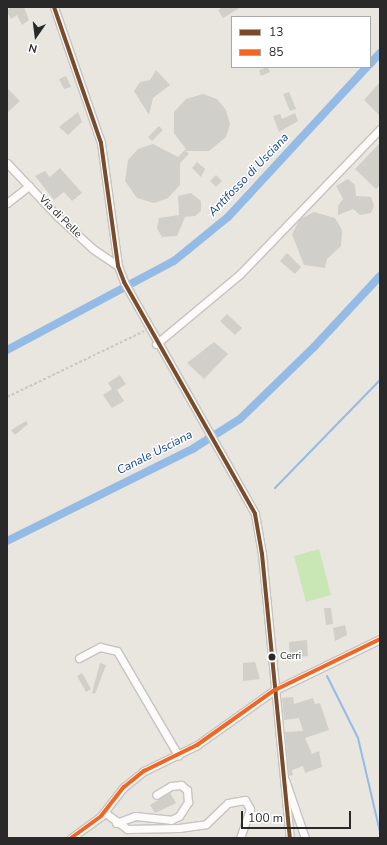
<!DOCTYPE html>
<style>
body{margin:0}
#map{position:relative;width:387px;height:845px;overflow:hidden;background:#e8e6de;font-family:"Nunito Sans",sans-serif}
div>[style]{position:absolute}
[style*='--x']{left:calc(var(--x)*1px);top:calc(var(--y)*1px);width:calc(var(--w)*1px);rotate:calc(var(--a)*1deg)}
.pitch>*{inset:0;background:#c8e7b5}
.stream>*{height:2px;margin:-1px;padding:0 1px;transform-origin:1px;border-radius:1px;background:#94bbe6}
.canal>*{height:8px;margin:-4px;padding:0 4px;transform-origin:4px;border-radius:4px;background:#94bbe6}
.building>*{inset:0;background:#d0cfc9}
.path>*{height:1.5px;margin-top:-0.75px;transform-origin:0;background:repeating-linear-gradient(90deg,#c8c8c6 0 3px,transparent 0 5px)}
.roads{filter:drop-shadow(1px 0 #c5c4c3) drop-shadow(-1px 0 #c5c4c3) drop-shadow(0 1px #c5c4c3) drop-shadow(0 -1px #c5c4c3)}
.minor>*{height:7px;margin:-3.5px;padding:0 3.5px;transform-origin:3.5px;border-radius:3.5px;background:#fcfbfa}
.bus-1>*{height:4px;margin:-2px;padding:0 2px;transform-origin:2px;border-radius:2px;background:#7a4b2a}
.bus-2>*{height:4px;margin:-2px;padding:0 2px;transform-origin:2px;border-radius:2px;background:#f26522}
.dots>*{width:11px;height:11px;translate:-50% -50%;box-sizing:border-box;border:2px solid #fff;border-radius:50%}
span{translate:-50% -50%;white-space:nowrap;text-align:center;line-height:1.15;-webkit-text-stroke:3px #fff;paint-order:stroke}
.bus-label{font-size:10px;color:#292929}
.left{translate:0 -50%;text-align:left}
.street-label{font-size:11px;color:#292929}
.water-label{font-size:12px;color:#124393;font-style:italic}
.frame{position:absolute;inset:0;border:8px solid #292929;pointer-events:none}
.legend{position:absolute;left:231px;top:16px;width:140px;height:52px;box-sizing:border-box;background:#fff;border:1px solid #a9a9a9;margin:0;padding:5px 7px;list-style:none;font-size:12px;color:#292929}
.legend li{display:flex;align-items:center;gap:8px;height:20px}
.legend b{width:20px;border:1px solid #a9a9a9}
.north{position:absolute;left:16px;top:16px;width:40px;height:40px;-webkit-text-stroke:3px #fff;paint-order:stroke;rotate:194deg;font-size:11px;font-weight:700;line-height:16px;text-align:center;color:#292929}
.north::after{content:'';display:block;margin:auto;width:14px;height:18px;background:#292929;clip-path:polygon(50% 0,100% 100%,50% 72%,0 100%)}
.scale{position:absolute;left:241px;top:811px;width:110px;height:18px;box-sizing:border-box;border:2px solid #292929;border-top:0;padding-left:5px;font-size:12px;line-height:14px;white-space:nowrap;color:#292929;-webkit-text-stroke:3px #fff;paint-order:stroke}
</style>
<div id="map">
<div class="pitch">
<div style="clip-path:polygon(319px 549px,331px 595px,306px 602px,294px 556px)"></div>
</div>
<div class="stream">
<div style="--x:275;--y:488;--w:151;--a:-45.8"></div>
<div style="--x:327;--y:676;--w:69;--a:63.4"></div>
<div style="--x:358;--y:738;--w:97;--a:76.8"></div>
</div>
<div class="canal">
<div style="--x:370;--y:64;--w:15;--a:-48"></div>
<div style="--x:7;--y:350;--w:189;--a:-28.1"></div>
<div style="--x:174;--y:261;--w:70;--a:-39.2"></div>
<div style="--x:228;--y:217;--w:205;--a:-47.2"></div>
<div style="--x:7;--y:541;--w:209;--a:-26.4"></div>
<div style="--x:194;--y:448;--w:54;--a:-32.2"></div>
<div style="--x:240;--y:419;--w:103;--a:-44.2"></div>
<div style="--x:314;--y:347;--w:97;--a:-47.1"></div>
</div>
<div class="building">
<div style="clip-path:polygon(10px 7px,24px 7px,29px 20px,22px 25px,17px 15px,11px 19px,7px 12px)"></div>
<div style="clip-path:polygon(223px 7px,241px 7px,223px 18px,218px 10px)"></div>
<div style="clip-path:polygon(268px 67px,270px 72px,261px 76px,259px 70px)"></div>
<div style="clip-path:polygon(156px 70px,170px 85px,153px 98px,149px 115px,134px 91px,140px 82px,150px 80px)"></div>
<div style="clip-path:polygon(66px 76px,71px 87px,64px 89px,59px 79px)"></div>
<div style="clip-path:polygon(380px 82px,380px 116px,364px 100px)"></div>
<div style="clip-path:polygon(7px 88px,20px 101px,7px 113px)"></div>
<div style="clip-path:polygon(289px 92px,296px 109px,290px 111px,283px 94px)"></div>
<div style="clip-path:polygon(203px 94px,217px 99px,226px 110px,230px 124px,226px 137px,209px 151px,186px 151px,189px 154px,180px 163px,180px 185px,168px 198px,154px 203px,137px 198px,125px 181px,128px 160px,138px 149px,153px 144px,178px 157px,186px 149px,174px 133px,174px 112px,186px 99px)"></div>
<div style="clip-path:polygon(78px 112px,82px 122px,68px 135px,59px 127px)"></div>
<div style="clip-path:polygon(295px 113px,298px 121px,279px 132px,273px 116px,280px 114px,282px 119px)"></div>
<div style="clip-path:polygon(159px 126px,163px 130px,152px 141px,148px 137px)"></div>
<div style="clip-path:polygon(380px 143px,380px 185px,376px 189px,355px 169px)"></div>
<div style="clip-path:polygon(197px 162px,205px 169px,201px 177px,192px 168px)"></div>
<div style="clip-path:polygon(60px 168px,82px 193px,72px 201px,64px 192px,54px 200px,35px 176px,45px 171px,50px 177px)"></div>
<div style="clip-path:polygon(216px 175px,222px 181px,216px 187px,210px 181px)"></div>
<div style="clip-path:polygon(348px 179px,355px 185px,356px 196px,371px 197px,374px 206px,371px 213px,360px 215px,353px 209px,338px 215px,338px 206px,343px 199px,336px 186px)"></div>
<div style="clip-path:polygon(191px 193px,201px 201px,201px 211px,195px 216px,185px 217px,177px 236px,162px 237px,157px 228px,159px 218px,179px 215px,178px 196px)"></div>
<div style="clip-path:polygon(314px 212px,335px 218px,342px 230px,341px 246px,327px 259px,325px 268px,304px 265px,292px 234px,300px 219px)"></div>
<div style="clip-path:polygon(287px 253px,301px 267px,295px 274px,280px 261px)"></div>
<div style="clip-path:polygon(227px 314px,242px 328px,235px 335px,220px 321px)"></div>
<div style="clip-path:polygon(214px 342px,228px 354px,204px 379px,187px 363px)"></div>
<div style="clip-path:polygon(120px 375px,126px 384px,117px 390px,124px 401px,112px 408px,103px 395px,112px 389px,108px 383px)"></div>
<div style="clip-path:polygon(26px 421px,28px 424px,15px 435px,11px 430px)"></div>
<div style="clip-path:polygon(324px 608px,331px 608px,333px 624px,326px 625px)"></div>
<div style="clip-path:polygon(345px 625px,347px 635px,335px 641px,333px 628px)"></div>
<div style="clip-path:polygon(307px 640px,308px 656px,290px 658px,289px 642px)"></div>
<div style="clip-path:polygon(255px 662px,260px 679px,243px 681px,243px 663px)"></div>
<div style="clip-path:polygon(100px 663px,106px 665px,95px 694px,92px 693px)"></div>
<div style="clip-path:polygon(82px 673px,91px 689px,86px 692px,77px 676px)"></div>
<div style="clip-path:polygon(293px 697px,294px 704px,313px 698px,315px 704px,320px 703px,329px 730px,305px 738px,312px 754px,319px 751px,322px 767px,305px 773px,303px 766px,292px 770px,293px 775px,289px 776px,285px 732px,303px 731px,299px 718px,284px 720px,282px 698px)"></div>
<div style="clip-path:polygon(170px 793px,176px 803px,155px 813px,150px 805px)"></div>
</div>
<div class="path">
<div style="--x:7;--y:397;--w:152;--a:-25.7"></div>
</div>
<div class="roads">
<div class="minor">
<div style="--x:54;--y:7;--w:144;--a:70.9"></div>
<div style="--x:101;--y:143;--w:124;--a:82.1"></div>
<div style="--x:118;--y:266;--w:17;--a:69"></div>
<div style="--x:124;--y:282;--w:266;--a:60.5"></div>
<div style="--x:255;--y:514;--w:41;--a:80.1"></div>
<div style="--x:262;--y:554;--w:285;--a:84.4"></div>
<div style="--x:7;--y:163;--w:74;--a:46.6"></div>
<div style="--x:58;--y:217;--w:47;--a:42.4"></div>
<div style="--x:93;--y:249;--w:30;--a:34"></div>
<div style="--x:7;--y:203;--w:28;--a:-38"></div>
<div style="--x:156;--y:344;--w:109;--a:-39.8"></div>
<div style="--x:240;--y:274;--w:202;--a:-46"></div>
<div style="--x:79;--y:658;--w:24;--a:-28"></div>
<div style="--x:100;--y:647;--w:17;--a:13"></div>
<div style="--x:117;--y:651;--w:121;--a:59.6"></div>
<div style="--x:285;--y:780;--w:61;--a:71"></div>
<div style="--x:104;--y:812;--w:29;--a:36"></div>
<div style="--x:127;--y:829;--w:52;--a:-1.1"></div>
<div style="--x:179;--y:828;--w:27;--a:-8"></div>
<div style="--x:206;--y:824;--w:30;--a:-44"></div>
<div style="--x:228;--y:803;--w:17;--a:-10"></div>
<div style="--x:245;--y:800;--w:10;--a:61"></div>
<div style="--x:250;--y:809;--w:31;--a:109"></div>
<div style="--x:116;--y:823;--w:20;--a:-20"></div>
<div style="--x:135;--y:816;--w:36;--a:6"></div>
<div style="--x:171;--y:820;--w:9;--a:-27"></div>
<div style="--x:179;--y:816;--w:17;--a:-57"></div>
<div style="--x:188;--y:802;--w:12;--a:-95"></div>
<div style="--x:187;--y:790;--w:8;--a:-140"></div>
<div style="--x:181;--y:785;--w:10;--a:174"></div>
<div style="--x:171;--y:786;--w:17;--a:149"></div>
<div style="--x:71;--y:838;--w:37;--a:-36"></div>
<div style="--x:101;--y:816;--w:37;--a:-52"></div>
<div style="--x:124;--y:787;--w:26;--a:-39"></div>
<div style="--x:144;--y:771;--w:59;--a:-26.1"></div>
<div style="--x:197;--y:745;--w:93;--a:-35.4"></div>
<div style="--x:273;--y:691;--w:119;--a:-25.9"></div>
</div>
</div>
<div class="bus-1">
<div style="--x:54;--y:7;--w:144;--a:70.9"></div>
<div style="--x:101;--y:143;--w:124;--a:82.1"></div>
<div style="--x:118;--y:266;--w:17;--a:69"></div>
<div style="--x:124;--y:282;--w:266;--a:60.5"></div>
<div style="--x:255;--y:514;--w:41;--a:80.1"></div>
<div style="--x:262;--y:554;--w:285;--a:84.4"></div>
</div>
<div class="bus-2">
<div style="--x:71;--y:838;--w:37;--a:-36"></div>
<div style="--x:101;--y:816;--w:37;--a:-52"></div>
<div style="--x:124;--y:787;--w:26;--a:-39"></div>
<div style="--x:144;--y:771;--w:59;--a:-26.1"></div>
<div style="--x:197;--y:745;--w:93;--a:-35.4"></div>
<div style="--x:273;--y:691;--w:119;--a:-25.9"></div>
</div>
<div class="dots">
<div style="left:272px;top:657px;background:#292929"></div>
</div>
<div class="bus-label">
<span class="left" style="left:280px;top:657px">Cerri</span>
</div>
<div class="street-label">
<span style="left:60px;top:217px;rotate:45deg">Via di Pelle</span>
</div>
<div class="water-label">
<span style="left:249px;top:175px;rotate:-46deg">Antifosso di Usciana</span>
<span style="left:155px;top:453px;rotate:-27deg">Canale Usciana</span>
</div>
<div class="frame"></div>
<ul class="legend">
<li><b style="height:5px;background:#7a4b2a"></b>13</li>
<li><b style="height:5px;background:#f26522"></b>85</li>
</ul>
<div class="north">N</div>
<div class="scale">100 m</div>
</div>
